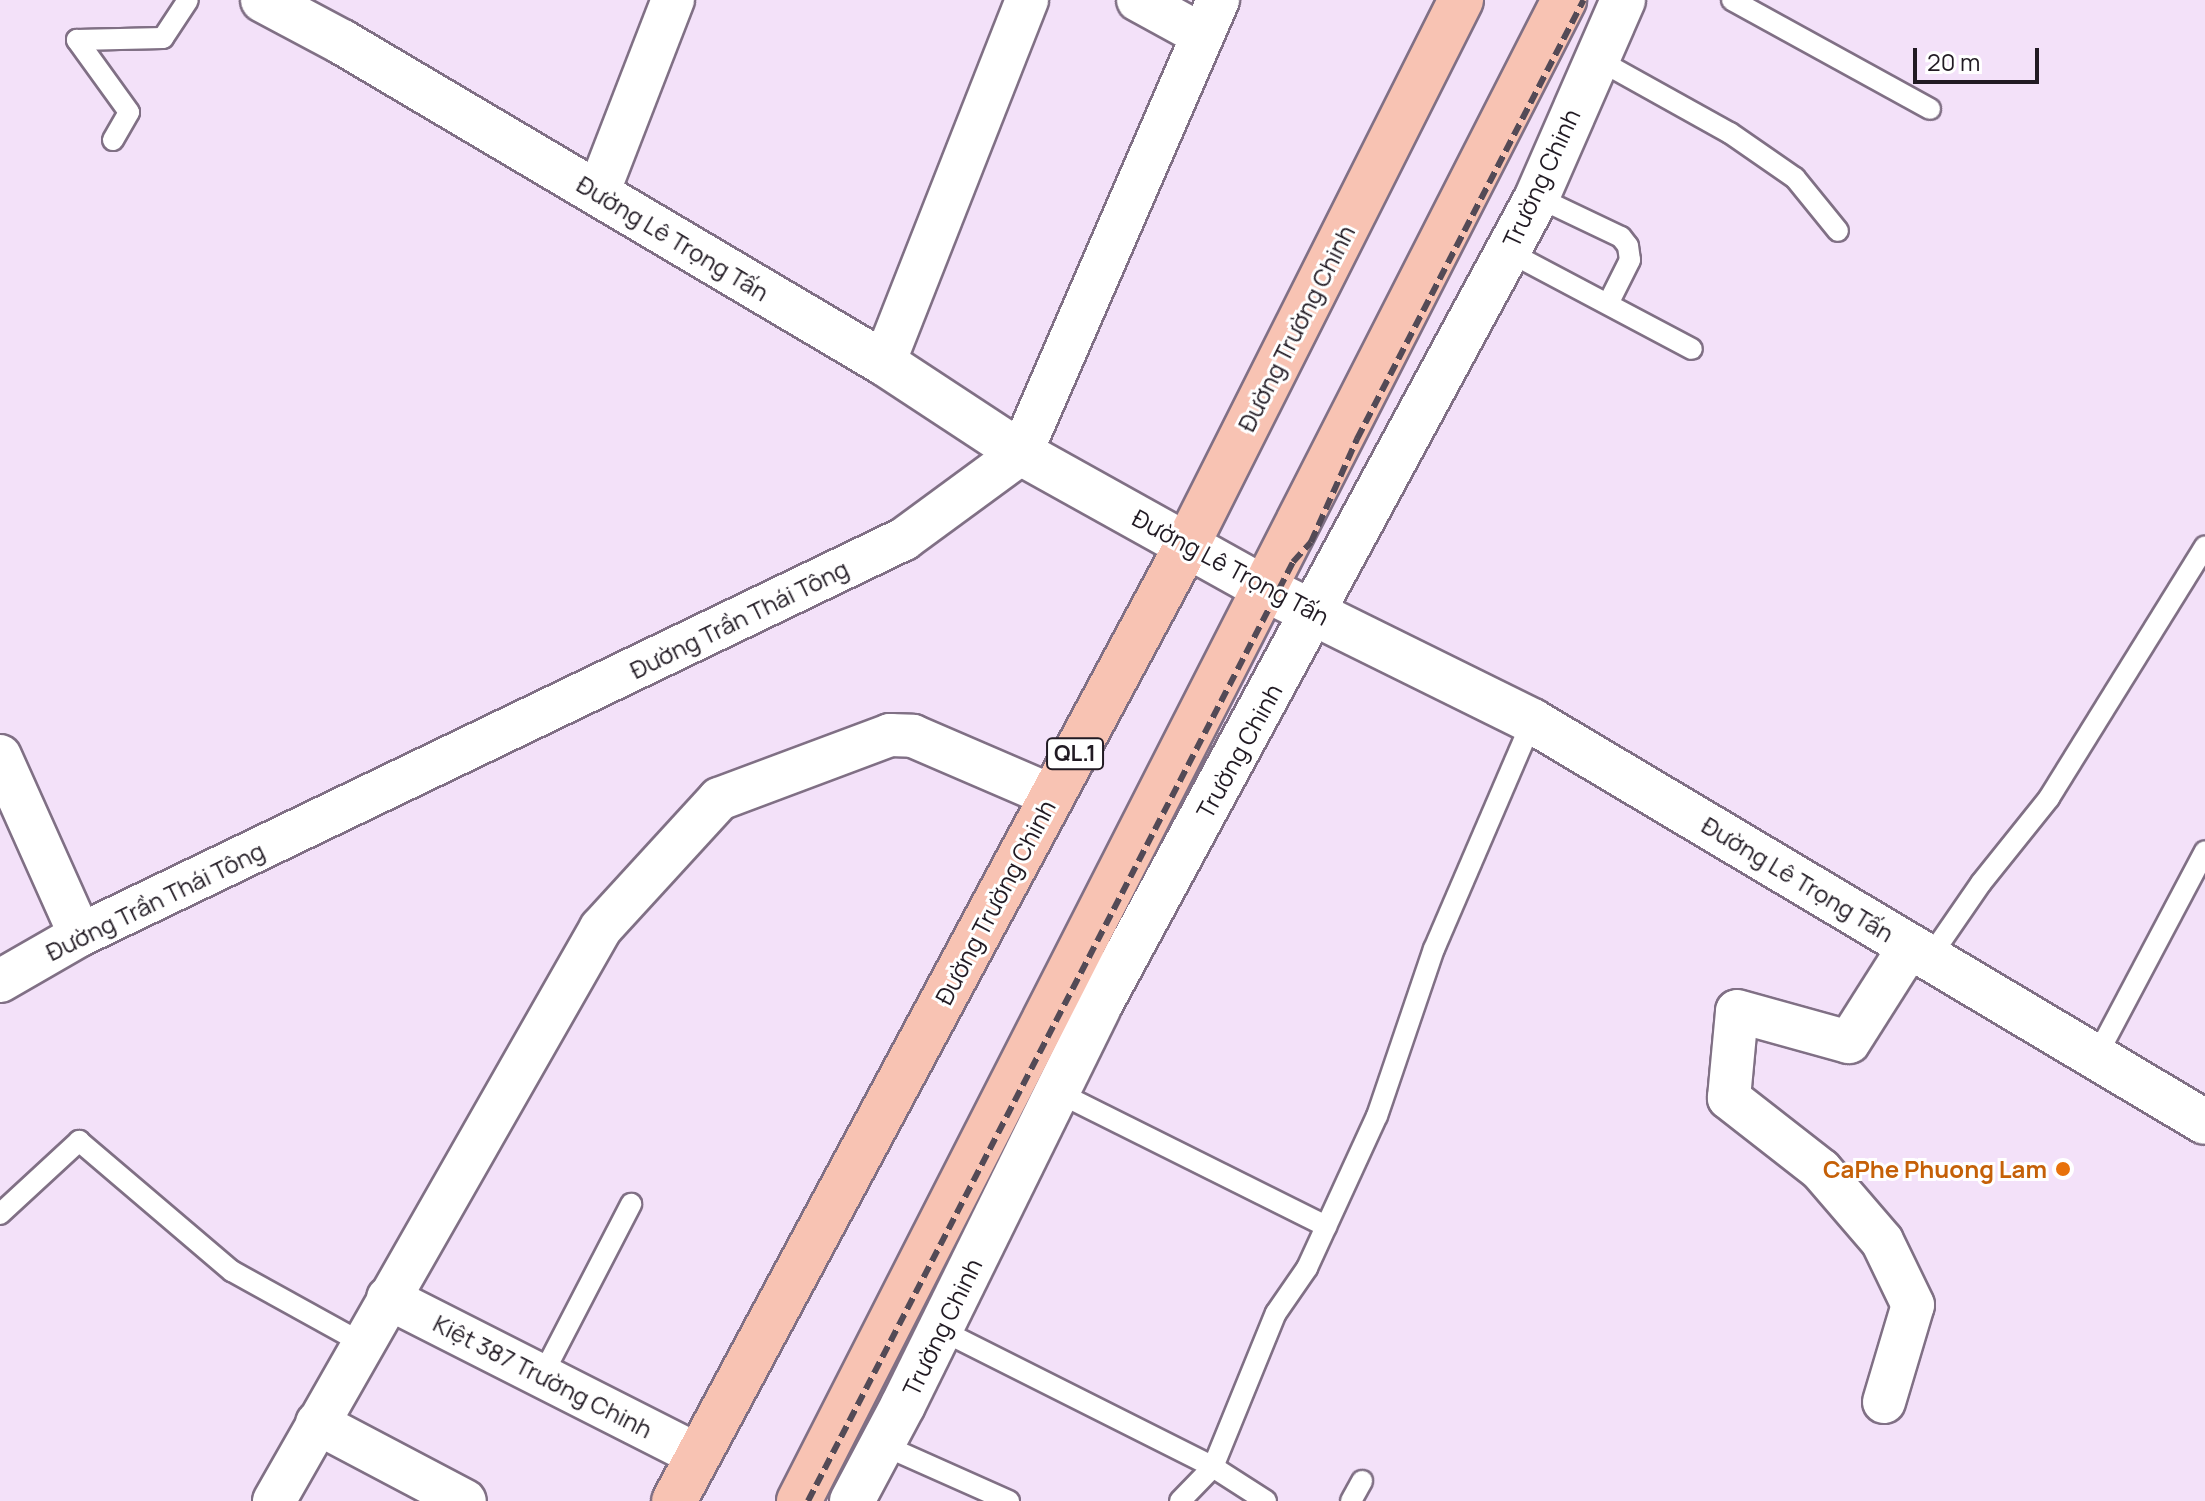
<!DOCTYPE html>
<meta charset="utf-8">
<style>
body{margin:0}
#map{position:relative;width:2205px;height:1501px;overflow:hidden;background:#f3e1f9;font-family:Manrope,sans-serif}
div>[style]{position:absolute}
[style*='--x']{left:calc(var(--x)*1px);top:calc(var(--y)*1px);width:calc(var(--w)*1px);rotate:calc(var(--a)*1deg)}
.roads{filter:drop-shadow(2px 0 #807085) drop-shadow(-2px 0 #807085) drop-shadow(0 2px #807085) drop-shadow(0 -2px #807085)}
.service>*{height:20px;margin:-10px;padding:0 10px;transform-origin:10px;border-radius:10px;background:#fff}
.minor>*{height:42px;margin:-21px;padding:0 21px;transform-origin:21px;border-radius:21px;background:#fff}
.tertiary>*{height:44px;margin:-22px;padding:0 22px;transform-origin:22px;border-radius:22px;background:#fff}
.trunk>*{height:44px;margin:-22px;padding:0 22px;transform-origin:22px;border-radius:22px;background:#f8c3b3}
.rail>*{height:6px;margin-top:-3px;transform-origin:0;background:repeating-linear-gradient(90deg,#534a56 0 12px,transparent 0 18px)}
.dots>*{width:22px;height:22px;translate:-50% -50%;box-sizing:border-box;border:4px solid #fff;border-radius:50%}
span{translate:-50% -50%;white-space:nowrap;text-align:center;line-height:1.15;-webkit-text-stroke:6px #fff;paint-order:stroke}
.shield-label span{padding:2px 6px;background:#fff;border:2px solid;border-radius:6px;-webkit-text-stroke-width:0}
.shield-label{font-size:22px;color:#211a23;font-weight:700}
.street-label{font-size:24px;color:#211a23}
.food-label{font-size:24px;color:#c56008;font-weight:700}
.right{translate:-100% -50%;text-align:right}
.scale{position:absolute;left:1913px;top:48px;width:126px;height:36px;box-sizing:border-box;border:4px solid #211a23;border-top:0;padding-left:10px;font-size:24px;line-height:28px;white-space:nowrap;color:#211a23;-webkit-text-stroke:6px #fff;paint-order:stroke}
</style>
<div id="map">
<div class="roads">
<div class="service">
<div style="--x:1732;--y:0;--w:226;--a:28.8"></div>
<div style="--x:1595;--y:58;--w:154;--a:29.1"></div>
<div style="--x:1730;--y:133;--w:79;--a:34.7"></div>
<div style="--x:1795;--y:178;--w:68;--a:50.9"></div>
<div style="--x:113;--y:140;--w:32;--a:-60"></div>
<div style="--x:129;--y:112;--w:89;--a:-125.8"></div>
<div style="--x:77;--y:40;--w:86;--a:-1.3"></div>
<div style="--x:163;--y:38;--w:45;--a:-56.7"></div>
<div style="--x:1537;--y:197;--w:93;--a:25.5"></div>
<div style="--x:1621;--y:237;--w:11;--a:52"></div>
<div style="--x:1628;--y:246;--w:14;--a:82"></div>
<div style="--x:1630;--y:260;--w:49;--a:116.6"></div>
<div style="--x:1507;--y:251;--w:209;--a:27.9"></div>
<div style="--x:1930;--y:957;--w:90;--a:-55.4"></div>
<div style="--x:1981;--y:883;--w:109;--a:-51.3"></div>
<div style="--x:2049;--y:798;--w:296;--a:-58.2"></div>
<div style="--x:2095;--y:1059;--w:235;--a:-62.1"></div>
<div style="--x:1057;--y:1092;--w:301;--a:26.5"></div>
<div style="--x:0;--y:1214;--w:108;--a:-42.7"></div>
<div style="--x:79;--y:1141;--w:201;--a:40.4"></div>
<div style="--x:232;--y:1271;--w:149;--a:29"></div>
<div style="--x:941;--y:1330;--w:305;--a:26.7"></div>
<div style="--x:1213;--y:1467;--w:63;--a:32.7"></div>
<div style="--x:542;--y:1376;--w:194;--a:-62.6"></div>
<div style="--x:883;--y:1445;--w:138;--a:24"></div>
<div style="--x:1180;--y:1501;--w:47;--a:-45.9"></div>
<div style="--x:1213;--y:1467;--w:166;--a:-67.8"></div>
<div style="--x:1276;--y:1313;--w:55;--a:-55.4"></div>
<div style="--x:1307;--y:1268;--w:167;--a:-65.3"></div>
<div style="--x:1377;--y:1116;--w:176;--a:-71.2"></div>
<div style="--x:1434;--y:949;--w:248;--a:-66.7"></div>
<div style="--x:1351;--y:1501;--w:23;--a:-61"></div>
</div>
<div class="minor">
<div style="--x:1138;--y:0;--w:73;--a:28.7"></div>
<div style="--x:598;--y:193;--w:207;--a:-68.8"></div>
<div style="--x:884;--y:363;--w:390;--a:-68.5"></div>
<div style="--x:0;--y:756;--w:196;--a:65.9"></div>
<div style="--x:0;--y:981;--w:92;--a:-29.9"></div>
<div style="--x:80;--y:935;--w:914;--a:-25.67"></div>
<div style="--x:904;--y:539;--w:145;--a:-36.3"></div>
<div style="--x:1021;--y:453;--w:494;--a:-66.5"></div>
<div style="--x:388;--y:1298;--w:347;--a:26.9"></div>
<div style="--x:1884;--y:1402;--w:101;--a:-73.4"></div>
<div style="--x:1913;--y:1305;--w:71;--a:-115.8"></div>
<div style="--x:1882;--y:1241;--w:94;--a:-130.7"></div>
<div style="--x:1821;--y:1170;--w:117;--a:-142"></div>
<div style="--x:1729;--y:1098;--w:87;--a:-84.7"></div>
<div style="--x:1737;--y:1011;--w:116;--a:15.5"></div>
<div style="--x:1849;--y:1042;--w:114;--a:-57.6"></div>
<div style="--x:317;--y:1423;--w:167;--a:27.8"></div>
<div style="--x:274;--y:1501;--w:660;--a:-60.29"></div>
<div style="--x:601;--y:928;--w:175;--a:-47.5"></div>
<div style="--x:719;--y:799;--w:183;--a:-20.5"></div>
<div style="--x:890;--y:735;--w:23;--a:2"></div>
<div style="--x:913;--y:736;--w:151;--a:23.3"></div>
</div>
<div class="tertiary">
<div style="--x:263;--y:0;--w:89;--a:28"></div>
<div style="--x:342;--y:42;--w:630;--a:30.64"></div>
<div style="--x:884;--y:363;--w:164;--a:33.3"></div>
<div style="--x:1021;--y:453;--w:279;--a:29.1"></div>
<div style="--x:1265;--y:589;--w:298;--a:26.3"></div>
<div style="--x:1532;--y:721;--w:783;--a:30.79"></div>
<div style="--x:852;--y:1501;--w:109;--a:-62"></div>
<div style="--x:903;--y:1405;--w:442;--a:-63.8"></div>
<div style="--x:1098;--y:1008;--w:922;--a:-61.57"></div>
<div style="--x:1537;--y:197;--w:215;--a:-66.4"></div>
</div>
<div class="trunk">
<div style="--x:674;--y:1501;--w:1085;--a:-61.78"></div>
<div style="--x:1187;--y:545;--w:610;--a:-63.31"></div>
<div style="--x:799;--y:1501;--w:1685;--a:-62.99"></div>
</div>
</div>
<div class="rail">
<div style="--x:808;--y:1501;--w:1057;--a:-62.68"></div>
<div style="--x:1293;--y:562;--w:27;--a:-48"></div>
<div style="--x:1311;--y:542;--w:113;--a:-65.9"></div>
<div style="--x:1357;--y:439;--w:494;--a:-62.7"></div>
</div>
<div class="dots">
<div style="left:2063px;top:1169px;background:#e8710a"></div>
</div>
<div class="shield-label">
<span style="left:1075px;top:754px">QL.1</span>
</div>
<div class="street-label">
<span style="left:1541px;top:178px;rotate:-65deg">Trường Chinh</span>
<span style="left:673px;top:238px;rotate:31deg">Đường Lê Trọng Tấn</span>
<span style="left:1296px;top:328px;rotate:-63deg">Đường Trường Chinh</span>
<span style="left:1231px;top:567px;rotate:28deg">Đường Lê Trọng Tấn</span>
<span style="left:739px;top:619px;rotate:-26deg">Đường Trần Thái Tông</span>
<span style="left:1239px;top:751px;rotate:-61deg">Trường Chinh</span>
<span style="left:1798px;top:879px;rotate:31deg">Đường Lê Trọng Tấn</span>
<span style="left:155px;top:901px;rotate:-26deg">Đường Trần Thái Tông</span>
<span style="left:995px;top:902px;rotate:-62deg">Đường Trường Chinh</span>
<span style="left:942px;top:1327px;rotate:-64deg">Trường Chinh</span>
<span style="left:543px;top:1376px;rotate:27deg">Kiệt 387 Trường Chinh</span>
</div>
<div class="food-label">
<span class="right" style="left:2047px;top:1169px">CaPhe Phuong Lam</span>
</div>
<div class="scale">20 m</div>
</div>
